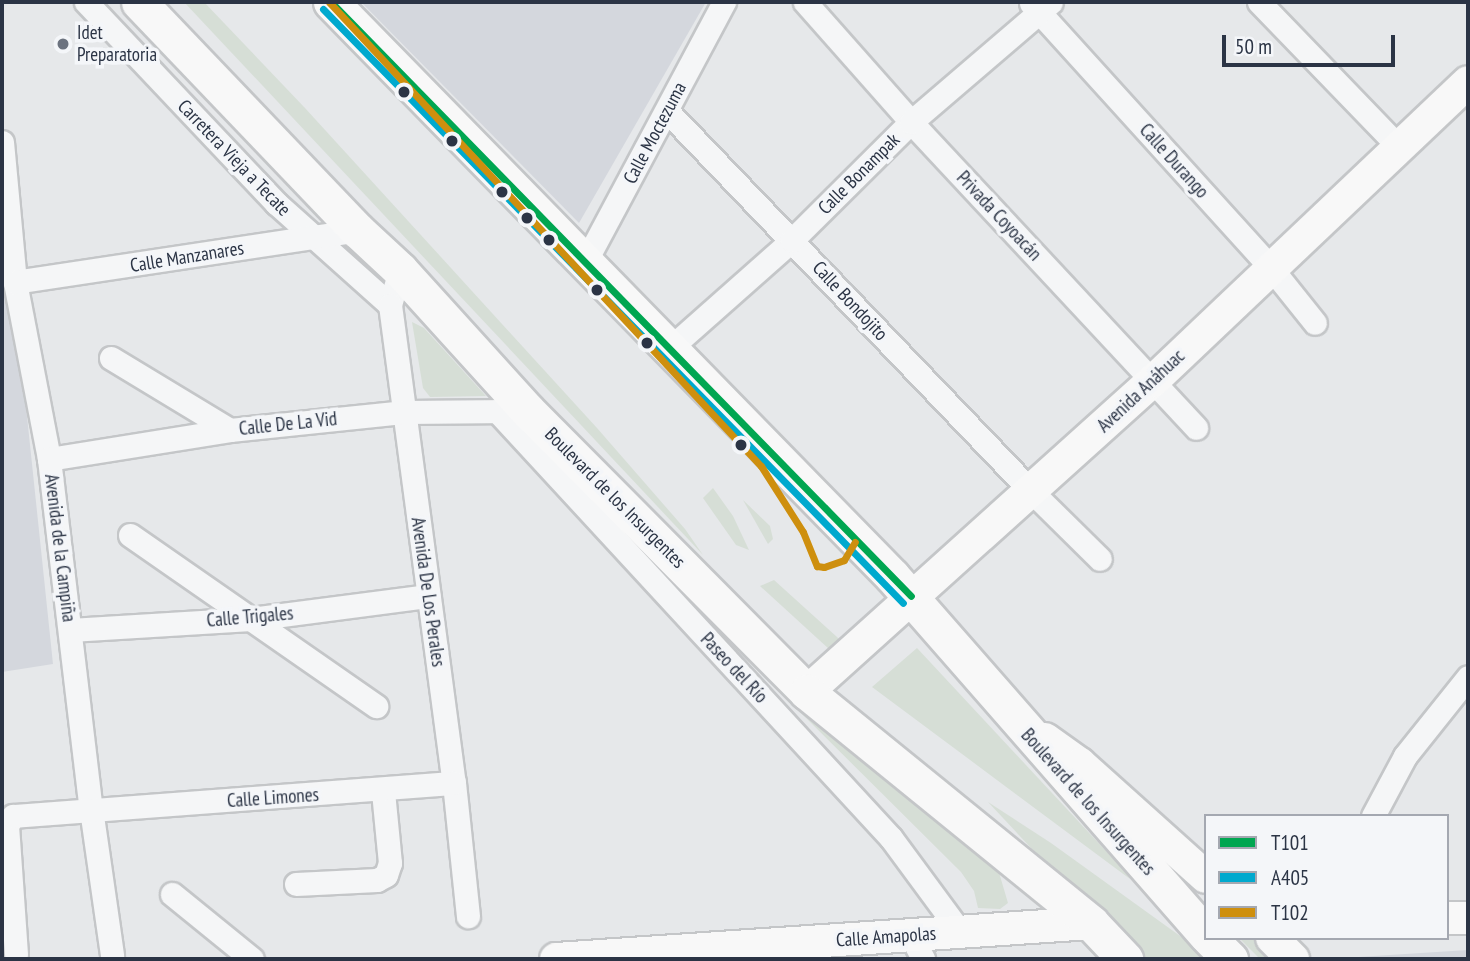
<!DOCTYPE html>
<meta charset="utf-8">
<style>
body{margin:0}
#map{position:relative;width:1470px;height:961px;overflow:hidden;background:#e6e8ea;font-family:"PT Sans Narrow",sans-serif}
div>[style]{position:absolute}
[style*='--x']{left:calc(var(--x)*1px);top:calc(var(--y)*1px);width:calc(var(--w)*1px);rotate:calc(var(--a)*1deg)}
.built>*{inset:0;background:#d4d7dd}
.green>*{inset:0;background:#d6ded6}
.roads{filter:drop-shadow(2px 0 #c4c6c8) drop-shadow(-2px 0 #c4c6c8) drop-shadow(0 2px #c4c6c8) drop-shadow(0 -2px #c4c6c8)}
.street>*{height:23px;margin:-11.5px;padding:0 11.5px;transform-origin:11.5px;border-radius:11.5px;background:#f5f6f7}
.secondary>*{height:32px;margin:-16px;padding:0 16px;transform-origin:16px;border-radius:16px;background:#f8f8f8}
.primary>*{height:35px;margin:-17.5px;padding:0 17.5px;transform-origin:17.5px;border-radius:17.5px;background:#f8f8f8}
.bus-1>*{height:7px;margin:-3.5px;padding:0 3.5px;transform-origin:3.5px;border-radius:3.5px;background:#00a651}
.bus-2>*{height:7px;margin:-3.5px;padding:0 3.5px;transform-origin:3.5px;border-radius:3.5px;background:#00a9ce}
.bus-3>*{height:7px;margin:-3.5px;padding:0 3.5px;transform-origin:3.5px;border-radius:3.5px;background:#ce8f0e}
.dots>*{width:19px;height:19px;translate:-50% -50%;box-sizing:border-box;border:4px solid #f4f6f9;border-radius:50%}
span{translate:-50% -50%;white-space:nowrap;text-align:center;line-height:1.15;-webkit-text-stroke:7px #f4f6f9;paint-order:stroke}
.poi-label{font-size:19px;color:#2b3445}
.left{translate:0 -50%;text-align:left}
.street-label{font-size:19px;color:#2b3445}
.frame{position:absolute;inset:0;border:4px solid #2b3445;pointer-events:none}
.legend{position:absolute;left:1204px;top:814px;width:245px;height:126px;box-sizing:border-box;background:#f4f6f9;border:2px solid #a4a8b1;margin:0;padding:9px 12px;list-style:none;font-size:21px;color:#2b3445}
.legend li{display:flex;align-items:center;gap:14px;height:35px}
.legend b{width:35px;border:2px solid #a4a8b1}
.scale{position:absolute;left:1222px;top:35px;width:173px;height:32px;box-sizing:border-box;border:4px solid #2b3445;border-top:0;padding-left:9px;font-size:21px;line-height:24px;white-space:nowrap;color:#2b3445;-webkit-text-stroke:5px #f4f6f9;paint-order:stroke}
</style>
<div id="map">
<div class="built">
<div style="clip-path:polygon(361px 2px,706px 2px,579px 223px)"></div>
<div style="clip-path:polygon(2px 178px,53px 664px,2px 672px)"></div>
<div style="clip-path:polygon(1468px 950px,1468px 959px,1327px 959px)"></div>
</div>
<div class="green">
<div style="clip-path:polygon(184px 2px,204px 2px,305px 108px,597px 428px,685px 529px,703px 555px)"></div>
<div style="clip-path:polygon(412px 322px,424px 328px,486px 396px,430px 397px,423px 388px)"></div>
<div style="clip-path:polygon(713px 488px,733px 516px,749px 550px,736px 545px,703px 498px)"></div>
<div style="clip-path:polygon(743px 500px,770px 526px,773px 539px,768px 544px)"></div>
<div style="clip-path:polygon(774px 580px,837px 637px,840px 640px,829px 649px,760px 586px)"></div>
<div style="clip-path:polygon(917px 648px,1120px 866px,1130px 879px,872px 687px)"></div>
<div style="clip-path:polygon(803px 706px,998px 869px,1008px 903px,1000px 909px,978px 908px,974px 891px,961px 872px,800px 712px)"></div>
<div style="clip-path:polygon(988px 802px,1051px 843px,1212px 959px,1135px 959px)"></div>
<div style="clip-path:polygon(1239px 938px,1263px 938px,1285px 959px,1260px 959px)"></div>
</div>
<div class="roads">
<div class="street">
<div style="--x:86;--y:2;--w:277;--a:46.6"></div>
<div style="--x:276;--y:203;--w:153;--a:41.8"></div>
<div style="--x:805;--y:2;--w:160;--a:48.5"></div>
<div style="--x:911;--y:122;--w:418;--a:47"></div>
<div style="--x:1259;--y:2;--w:200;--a:46"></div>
<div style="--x:1031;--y:3;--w:358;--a:47.8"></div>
<div style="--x:1271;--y:268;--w:70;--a:51.3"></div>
<div style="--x:667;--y:111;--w:528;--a:46.23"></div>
<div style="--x:1032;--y:492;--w:95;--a:44.6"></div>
<div style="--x:2;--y:142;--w:141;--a:84.7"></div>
<div style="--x:15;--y:282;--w:180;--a:79.1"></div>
<div style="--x:49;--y:459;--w:353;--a:83.2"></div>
<div style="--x:91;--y:809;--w:148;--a:81.8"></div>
<div style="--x:584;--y:264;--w:297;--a:-61.9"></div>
<div style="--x:400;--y:270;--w:36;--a:106"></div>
<div style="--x:390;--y:305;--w:482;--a:82.4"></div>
<div style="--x:454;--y:783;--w:134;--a:84"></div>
<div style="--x:15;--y:282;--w:346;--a:-8.6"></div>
<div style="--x:669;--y:349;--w:164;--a:-41.5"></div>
<div style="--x:792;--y:240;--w:168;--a:-44.8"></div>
<div style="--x:911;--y:122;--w:184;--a:-40.6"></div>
<div style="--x:111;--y:358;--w:139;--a:31.2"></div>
<div style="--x:497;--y:411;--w:581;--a:47.3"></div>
<div style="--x:891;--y:838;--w:118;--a:53.6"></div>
<div style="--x:49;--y:459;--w:183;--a:-9.1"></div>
<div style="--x:230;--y:430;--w:176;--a:-5.9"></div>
<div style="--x:405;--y:412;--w:106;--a:-0.5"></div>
<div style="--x:130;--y:535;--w:300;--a:34.8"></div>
<div style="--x:70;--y:630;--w:181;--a:-3.5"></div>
<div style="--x:251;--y:619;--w:179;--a:-7.4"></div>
<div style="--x:1373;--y:816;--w:68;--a:-61.9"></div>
<div style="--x:1405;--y:756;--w:101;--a:-51.4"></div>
<div style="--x:296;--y:884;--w:81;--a:-2.8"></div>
<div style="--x:377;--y:880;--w:10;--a:-29"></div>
<div style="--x:386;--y:875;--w:13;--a:-72"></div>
<div style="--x:390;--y:863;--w:72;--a:-95.6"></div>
<div style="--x:172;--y:894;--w:103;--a:39.1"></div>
<div style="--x:911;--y:936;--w:26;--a:62"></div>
<div style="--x:16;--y:954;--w:129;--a:-94"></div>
<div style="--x:7;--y:825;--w:11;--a:-56"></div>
<div style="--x:13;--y:816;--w:442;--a:-4.3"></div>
</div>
<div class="secondary">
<div style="--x:807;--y:692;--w:465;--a:-42"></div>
<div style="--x:1153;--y:381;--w:434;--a:-43.5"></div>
<div style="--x:1045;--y:739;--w:43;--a:35.5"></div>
<div style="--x:1080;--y:764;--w:169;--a:41.9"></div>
<div style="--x:1447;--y:918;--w:21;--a:0"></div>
<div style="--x:1272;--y:938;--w:30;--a:45"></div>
<div style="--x:556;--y:959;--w:536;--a:-3.85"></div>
</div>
<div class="primary">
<div style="--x:139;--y:2;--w:315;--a:46.3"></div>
<div style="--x:357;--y:230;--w:59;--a:42.9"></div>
<div style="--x:400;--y:270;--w:190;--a:47.8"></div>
<div style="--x:528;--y:411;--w:396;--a:45.2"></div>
<div style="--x:807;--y:692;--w:366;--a:39.1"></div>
<div style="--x:1091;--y:923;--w:50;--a:46.6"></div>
<div style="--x:331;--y:2;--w:803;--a:45.66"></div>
<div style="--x:892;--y:576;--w:477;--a:48.8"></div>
<div style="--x:1209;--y:938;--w:30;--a:45"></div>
</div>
</div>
<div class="bus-1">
<div style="--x:331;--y:2;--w:830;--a:45.68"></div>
</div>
<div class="bus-2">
<div style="--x:323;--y:9;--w:830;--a:45.68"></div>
</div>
<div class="bus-3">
<div style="--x:329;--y:2;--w:634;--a:47.05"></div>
<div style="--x:761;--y:466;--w:78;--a:57.5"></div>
<div style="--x:803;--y:532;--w:37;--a:68"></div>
<div style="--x:817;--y:566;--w:7;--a:8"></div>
<div style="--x:824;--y:567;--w:21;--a:-19"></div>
<div style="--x:844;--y:560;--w:21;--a:-59"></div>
</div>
<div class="dots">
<div style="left:63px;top:44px;background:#6c737f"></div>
<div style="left:404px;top:92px;background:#2b3445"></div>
<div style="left:452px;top:141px;background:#2b3445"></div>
<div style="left:502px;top:192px;background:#2b3445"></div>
<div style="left:527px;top:218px;background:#2b3445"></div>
<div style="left:549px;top:240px;background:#2b3445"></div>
<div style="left:597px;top:290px;background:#2b3445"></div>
<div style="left:647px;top:343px;background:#2b3445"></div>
<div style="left:741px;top:445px;background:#2b3445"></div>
</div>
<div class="poi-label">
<span class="left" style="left:77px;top:44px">Idet<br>Preparatoria</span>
</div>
<div class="street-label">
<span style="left:655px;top:133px;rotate:-62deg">Calle Moctezuma</span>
<span style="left:234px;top:158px;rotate:46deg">Carretera Vieja a Tecate</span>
<span style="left:1174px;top:161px;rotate:48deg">Calle Durango</span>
<span style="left:859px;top:174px;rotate:-45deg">Calle Bonampak</span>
<span style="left:999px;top:216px;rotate:47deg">Privada Coyoacán</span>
<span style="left:187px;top:257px;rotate:-9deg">Calle Manzanares</span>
<span style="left:850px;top:301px;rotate:47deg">Calle Bondojito</span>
<span style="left:1141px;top:391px;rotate:-43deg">Avenida Anáhuac</span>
<span style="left:288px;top:424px;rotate:-6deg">Calle De La Vid</span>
<span style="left:615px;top:498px;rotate:45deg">Boulevard de los Insurgentes</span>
<span style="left:60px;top:548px;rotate:83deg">Avenida de la Campiña</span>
<span style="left:428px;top:592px;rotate:82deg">Avenida De Los Perales</span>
<span style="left:250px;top:617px;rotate:-5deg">Calle Trigales</span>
<span style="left:734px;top:668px;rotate:47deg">Paseo del Río</span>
<span style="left:273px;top:798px;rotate:-4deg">Calle Limones</span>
<span style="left:1088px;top:802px;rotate:48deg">Boulevard de los Insurgentes</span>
<span style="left:886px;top:937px;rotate:-4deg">Calle Amapolas</span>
</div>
<div class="frame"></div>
<ul class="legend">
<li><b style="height:9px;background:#00a651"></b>T101</li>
<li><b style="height:9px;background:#00a9ce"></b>A405</li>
<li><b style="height:9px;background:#ce8f0e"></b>T102</li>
</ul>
<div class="scale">50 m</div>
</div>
